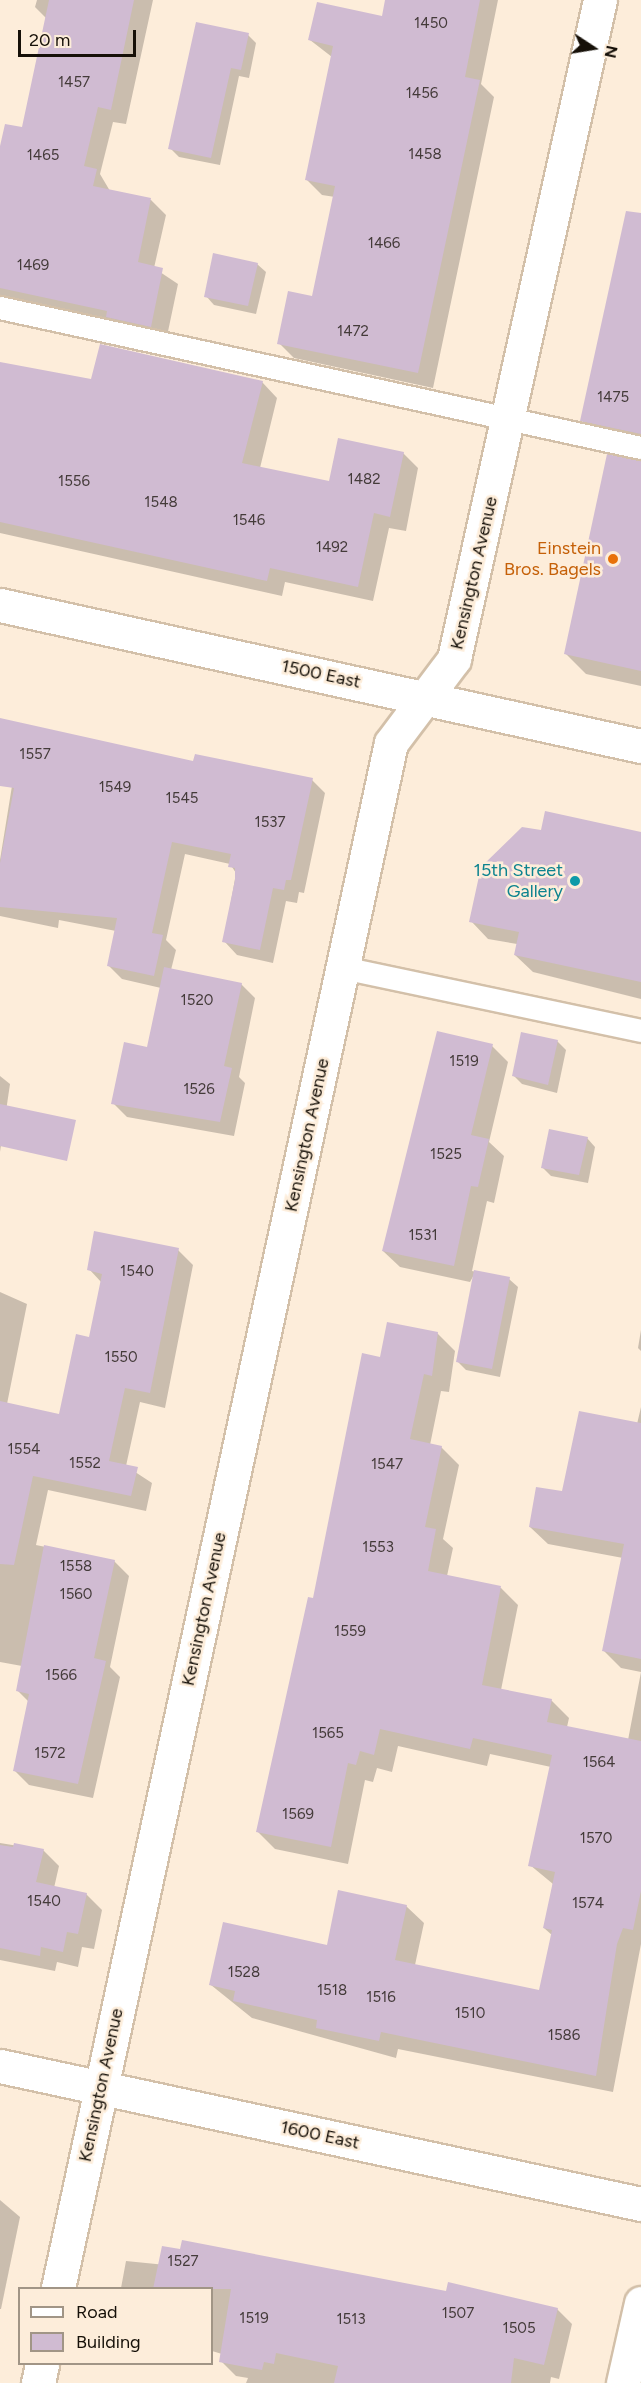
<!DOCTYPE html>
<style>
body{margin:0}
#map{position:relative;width:641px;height:2383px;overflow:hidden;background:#fdedda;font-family:Figtree,sans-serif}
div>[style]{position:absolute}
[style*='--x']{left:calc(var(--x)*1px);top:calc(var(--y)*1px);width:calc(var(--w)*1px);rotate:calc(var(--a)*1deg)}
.shadow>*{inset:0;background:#0003}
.building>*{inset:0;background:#d0bbd2}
.roads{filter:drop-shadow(2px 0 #d3c0a9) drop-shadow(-2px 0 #d3c0a9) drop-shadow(0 2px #d3c0a9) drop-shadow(0 -2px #d3c0a9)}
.lane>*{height:22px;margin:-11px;padding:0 11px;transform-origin:11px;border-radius:11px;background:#fff}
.street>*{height:33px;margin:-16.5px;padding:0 16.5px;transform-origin:16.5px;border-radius:16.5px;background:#fff}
.secondary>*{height:33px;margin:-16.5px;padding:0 16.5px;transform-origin:16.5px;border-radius:16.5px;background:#fff}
.dots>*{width:16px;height:16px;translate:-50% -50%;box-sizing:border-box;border:3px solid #fdedda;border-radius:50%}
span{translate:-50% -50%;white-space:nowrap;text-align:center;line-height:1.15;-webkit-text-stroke:5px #fdedda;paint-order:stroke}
.number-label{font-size:15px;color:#443b3a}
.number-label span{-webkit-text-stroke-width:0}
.food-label{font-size:18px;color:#c56008}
.right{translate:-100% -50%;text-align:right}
.street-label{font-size:18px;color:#161008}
.culture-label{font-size:18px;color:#0d838f}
.legend{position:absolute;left:18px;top:2287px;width:195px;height:78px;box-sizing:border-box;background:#fdedda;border:2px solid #a19586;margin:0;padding:8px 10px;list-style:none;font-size:18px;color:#161008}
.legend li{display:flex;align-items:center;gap:12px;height:30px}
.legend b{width:30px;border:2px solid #a19586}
.north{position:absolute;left:563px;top:18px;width:60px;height:60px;-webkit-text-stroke:4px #fdedda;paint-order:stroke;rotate:102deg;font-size:16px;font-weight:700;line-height:24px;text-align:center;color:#161008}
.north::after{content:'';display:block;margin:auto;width:21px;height:27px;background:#161008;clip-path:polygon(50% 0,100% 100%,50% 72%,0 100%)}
.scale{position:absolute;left:18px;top:30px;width:118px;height:27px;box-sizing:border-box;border:3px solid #161008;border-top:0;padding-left:8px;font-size:18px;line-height:21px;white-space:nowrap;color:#161008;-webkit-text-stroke:4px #fdedda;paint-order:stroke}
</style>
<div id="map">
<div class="shadow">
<div style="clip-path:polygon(37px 0,153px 0,126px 124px,113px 122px,100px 174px,110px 191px,151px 200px,166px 215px,154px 268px,178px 284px,166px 341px,0 299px,0 153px,23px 129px,46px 18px,35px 7px)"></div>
<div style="clip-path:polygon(386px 0,498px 0,481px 84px,494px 97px,433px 388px,294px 358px,279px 343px,313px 298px,335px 197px,322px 195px,306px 179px,332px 57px,310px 40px,383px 17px)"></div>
<div style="clip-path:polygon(248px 35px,256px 43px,249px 78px,239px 76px,220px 165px,179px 157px,170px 148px)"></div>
<div style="clip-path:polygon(641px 232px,641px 449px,601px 440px,581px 420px)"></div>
<div style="clip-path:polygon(257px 264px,266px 272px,256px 314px,214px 305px,206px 296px)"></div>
<div style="clip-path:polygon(0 364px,93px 381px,262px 382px,277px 398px,260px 468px,331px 483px,403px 453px,418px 468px,406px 531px,389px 528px,373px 601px,285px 582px,282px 596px,0 533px)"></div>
<div style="clip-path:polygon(641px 462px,641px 686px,586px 674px,566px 654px)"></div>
<div style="clip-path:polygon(22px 724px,194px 763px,312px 780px,325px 793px,304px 893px,299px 892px,297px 903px,286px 901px,273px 963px,237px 955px,224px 941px,236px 873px,230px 864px,185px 854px,166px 940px,176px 950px,171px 970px,241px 984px,255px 998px,239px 1077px,245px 1083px,234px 1136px,127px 1117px,113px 1103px,148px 1049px,161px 988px,122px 979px,109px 966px,116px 931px,59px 920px,58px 928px,0 916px,0 860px)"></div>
<div style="clip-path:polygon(542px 832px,641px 833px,641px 999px,533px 972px,515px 955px,517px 944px,488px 939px,471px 921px)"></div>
<div style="clip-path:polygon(557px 1041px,566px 1050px,557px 1093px,522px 1084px,514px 1076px)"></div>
<div style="clip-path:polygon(492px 1046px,508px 1062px,489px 1142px,504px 1156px,494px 1203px,487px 1201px,472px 1271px,509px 1279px,518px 1287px,500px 1377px,466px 1370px,458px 1362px,475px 1273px,470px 1282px,400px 1267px,383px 1251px)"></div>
<div style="clip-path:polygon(0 1076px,10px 1084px,0 1152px)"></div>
<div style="clip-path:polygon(587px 1138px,595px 1147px,588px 1183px,551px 1176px,542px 1167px)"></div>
<div style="clip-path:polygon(178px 1250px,193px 1265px,165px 1408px,140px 1402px,126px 1466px,152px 1483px,146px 1511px,48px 1490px,36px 1545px,114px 1561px,129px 1576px,110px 1667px,120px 1677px,93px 1798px,29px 1785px,14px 1770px,29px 1702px,17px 1690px,22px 1666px,0 1662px,0 1292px,27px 1304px,7px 1404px,60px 1416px,90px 1339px,102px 1283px,89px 1269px)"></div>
<div style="clip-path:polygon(641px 1330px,641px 1351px,638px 1348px)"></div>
<div style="clip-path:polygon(437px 1333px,455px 1351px,449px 1392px,441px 1391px,430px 1445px,441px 1447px,459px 1465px,443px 1539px,453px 1548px,447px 1576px,501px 1588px,518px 1605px,501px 1690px,551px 1700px,569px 1718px,567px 1727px,628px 1740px,641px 1672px,641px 1944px,613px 2092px,398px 2049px,396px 2058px,252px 2018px,211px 1985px,328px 1947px,406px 1906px,424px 1923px,415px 1965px,541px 1992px,553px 1936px,544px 1928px,553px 1884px,530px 1865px,551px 1767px,490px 1754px,487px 1766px,398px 1746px,392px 1772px,377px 1768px,373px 1782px,365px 1780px,348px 1864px,275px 1849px,257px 1831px,381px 1358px)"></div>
<div style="clip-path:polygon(641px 1407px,641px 1672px,621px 1668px,604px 1651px,623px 1558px,548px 1544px,530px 1527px,637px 1424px)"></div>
<div style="clip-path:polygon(0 1843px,43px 1850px,59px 1866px,54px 1888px,86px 1894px,102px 1910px,94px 1949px,82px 1947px,78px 1967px,57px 1962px,55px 1971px,0 1960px)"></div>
<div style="clip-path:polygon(0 2200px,20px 2217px,1px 2309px,0 2309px)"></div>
<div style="clip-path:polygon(126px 2261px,447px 2293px,557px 2309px,572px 2324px,559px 2379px,551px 2377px,550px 2383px,246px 2383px,248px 2378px,236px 2376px,221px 2361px,222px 2354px,212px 2351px,212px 2288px,121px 2288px)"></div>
</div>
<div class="building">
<div style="clip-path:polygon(49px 0,134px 0,111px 110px,98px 107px,84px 166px,97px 169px,93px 186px,151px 198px,138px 262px,163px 268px,151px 327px,106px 317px,107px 311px,0 288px,0 146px,5px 124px,22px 127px)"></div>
<div style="clip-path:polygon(385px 0,480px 0,465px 77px,480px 80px,418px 373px,277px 344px,288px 291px,312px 296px,335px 186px,305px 180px,333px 46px,308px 40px,317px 2px,382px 16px)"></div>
<div style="clip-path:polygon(196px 22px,249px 33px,241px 70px,231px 68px,211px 158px,168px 149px)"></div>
<div style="clip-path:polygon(626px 211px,641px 213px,641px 434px,580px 421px)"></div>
<div style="clip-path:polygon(213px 253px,258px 263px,248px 306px,204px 297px)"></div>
<div style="clip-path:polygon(100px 344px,263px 381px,242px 463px,329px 481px,338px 438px,404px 452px,390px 517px,374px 513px,358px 587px,270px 568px,267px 581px,0 522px,0 362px,91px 379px)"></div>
<div style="clip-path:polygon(607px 454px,641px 461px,641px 671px,564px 654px)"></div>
<div style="clip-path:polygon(0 718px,193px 761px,195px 754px,313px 778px,291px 880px,286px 880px,284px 890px,273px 888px,260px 950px,222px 942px,235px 880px,235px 868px,228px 867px,231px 854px,172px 842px,152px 933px,163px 935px,154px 976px,107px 966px,117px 918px,0 907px,0 863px,14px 788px,0 786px)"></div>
<div style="clip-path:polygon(545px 811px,641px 832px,641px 982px,514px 955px,519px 932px,469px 922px,481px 867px,522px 827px,541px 830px)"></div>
<div style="clip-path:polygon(164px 967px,242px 983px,224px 1066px,232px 1068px,220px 1122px,111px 1104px,124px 1042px,147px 1047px)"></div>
<div style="clip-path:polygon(437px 1031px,493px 1044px,471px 1135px,489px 1139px,478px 1187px,471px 1186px,454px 1266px,382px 1251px)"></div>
<div style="clip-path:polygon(521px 1032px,558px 1040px,548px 1085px,512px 1076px)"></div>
<div style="clip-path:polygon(0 1104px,76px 1120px,67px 1161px,0 1146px)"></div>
<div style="clip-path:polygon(549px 1129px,588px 1137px,579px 1175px,541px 1168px)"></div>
<div style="clip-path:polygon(94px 1231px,179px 1248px,150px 1393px,125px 1388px,109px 1461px,138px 1467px,131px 1496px,33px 1476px,14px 1565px,0 1564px,0 1401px,59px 1414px,76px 1334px,89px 1337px,102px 1274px,87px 1270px)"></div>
<div style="clip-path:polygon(474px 1270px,510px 1277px,492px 1369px,456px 1362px)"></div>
<div style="clip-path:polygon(387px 1322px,438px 1332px,432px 1376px,424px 1374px,410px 1439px,442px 1446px,425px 1527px,436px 1529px,428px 1571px,501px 1586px,482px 1685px,552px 1699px,547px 1722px,641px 1741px,641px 1891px,633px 1930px,623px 1928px,617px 1944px,596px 2076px,381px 2032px,379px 2041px,316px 2028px,317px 2020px,233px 2001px,235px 1991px,209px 1985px,223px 1922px,327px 1945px,338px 1890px,407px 1905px,395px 1960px,539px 1990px,552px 1930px,543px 1928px,555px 1872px,528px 1866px,552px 1755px,473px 1738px,470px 1749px,380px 1729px,374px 1755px,360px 1751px,356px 1765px,348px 1763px,331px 1847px,256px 1832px,308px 1597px,313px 1598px,362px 1353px,380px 1357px)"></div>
<div style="clip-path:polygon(579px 1411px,641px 1423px,641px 1659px,602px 1651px,624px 1544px,529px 1527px,536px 1487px,562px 1491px)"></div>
<div style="clip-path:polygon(44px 1545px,115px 1560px,94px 1658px,106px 1661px,78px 1784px,13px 1771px,29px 1694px,16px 1691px)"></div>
<div style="clip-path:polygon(14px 1843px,44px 1849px,36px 1882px,87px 1893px,78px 1934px,67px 1932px,63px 1952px,41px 1947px,40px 1956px,0 1948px,0 1845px,13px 1847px)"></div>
<div style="clip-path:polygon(182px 2240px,446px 2291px,448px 2282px,558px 2308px,544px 2365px,514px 2358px,511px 2383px,334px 2383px,338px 2366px,276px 2353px,274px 2364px,264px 2362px,262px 2370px,219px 2362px,231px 2289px,153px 2289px,162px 2246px,180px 2249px)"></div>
</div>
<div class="roads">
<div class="lane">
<div style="--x:0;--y:308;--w:656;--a:12.32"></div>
<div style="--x:343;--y:968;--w:305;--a:11.9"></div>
</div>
<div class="street">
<div style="--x:0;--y:2066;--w:656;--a:12.15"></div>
<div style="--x:58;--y:2288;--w:1580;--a:-77.84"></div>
<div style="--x:391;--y:743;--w:105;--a:-53.1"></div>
<div style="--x:454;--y:659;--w:675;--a:-77.51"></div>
<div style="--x:38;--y:2383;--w:19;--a:-78"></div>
<div style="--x:623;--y:2383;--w:82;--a:-77.3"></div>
</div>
<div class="secondary">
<div style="--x:0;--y:605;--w:656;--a:12.41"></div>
</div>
</div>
<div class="dots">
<div style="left:613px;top:559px;background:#e8710a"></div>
<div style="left:575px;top:881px;background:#0f9aa8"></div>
</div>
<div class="number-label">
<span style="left:431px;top:24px">1450</span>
<span style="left:74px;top:83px">1457</span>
<span style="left:422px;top:94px">1456</span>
<span style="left:425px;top:155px">1458</span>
<span style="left:43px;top:156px">1465</span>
<span style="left:384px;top:244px">1466</span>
<span style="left:33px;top:266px">1469</span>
<span style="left:353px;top:332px">1472</span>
<span style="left:613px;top:398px">1475</span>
<span style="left:364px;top:480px">1482</span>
<span style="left:74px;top:482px">1556</span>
<span style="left:161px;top:503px">1548</span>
<span style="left:249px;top:521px">1546</span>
<span style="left:332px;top:548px">1492</span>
<span style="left:35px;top:755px">1557</span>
<span style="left:115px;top:788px">1549</span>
<span style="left:182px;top:799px">1545</span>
<span style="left:270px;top:823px">1537</span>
<span style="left:197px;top:1001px">1520</span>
<span style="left:464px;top:1062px">1519</span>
<span style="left:199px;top:1090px">1526</span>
<span style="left:446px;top:1155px">1525</span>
<span style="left:423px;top:1236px">1531</span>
<span style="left:137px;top:1272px">1540</span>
<span style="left:121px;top:1358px">1550</span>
<span style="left:24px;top:1450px">1554</span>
<span style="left:85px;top:1464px">1552</span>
<span style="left:387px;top:1465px">1547</span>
<span style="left:378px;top:1548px">1553</span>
<span style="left:76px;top:1567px">1558</span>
<span style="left:76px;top:1595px">1560</span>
<span style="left:350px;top:1632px">1559</span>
<span style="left:61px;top:1676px">1566</span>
<span style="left:328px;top:1734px">1565</span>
<span style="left:50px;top:1754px">1572</span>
<span style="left:599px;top:1763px">1564</span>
<span style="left:298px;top:1815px">1569</span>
<span style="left:596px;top:1839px">1570</span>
<span style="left:44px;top:1902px">1540</span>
<span style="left:588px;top:1904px">1574</span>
<span style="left:244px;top:1973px">1528</span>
<span style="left:332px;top:1991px">1518</span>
<span style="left:381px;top:1998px">1516</span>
<span style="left:470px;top:2014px">1510</span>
<span style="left:564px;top:2036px">1586</span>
<span style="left:183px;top:2262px">1527</span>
<span style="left:458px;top:2314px">1507</span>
<span style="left:254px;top:2319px">1519</span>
<span style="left:351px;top:2320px">1513</span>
<span style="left:519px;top:2329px">1505</span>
</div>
<div class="food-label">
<span class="right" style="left:601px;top:559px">Einstein<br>Bros. Bagels</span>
</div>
<div class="street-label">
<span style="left:474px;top:573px;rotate:-77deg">Kensington Avenue</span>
<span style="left:321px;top:674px;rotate:12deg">1500 East</span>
<span style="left:307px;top:1135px;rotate:-78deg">Kensington Avenue</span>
<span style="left:204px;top:1609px;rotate:-78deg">Kensington Avenue</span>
<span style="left:101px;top:2085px;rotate:-78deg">Kensington Avenue</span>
<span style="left:320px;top:2135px;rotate:12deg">1600 East</span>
</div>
<div class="culture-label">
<span class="right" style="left:563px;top:881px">15th Street<br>Gallery</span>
</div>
<ul class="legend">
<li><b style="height:8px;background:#fff"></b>Road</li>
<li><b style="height:16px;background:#d0bbd2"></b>Building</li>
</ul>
<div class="north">N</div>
<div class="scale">20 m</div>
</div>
